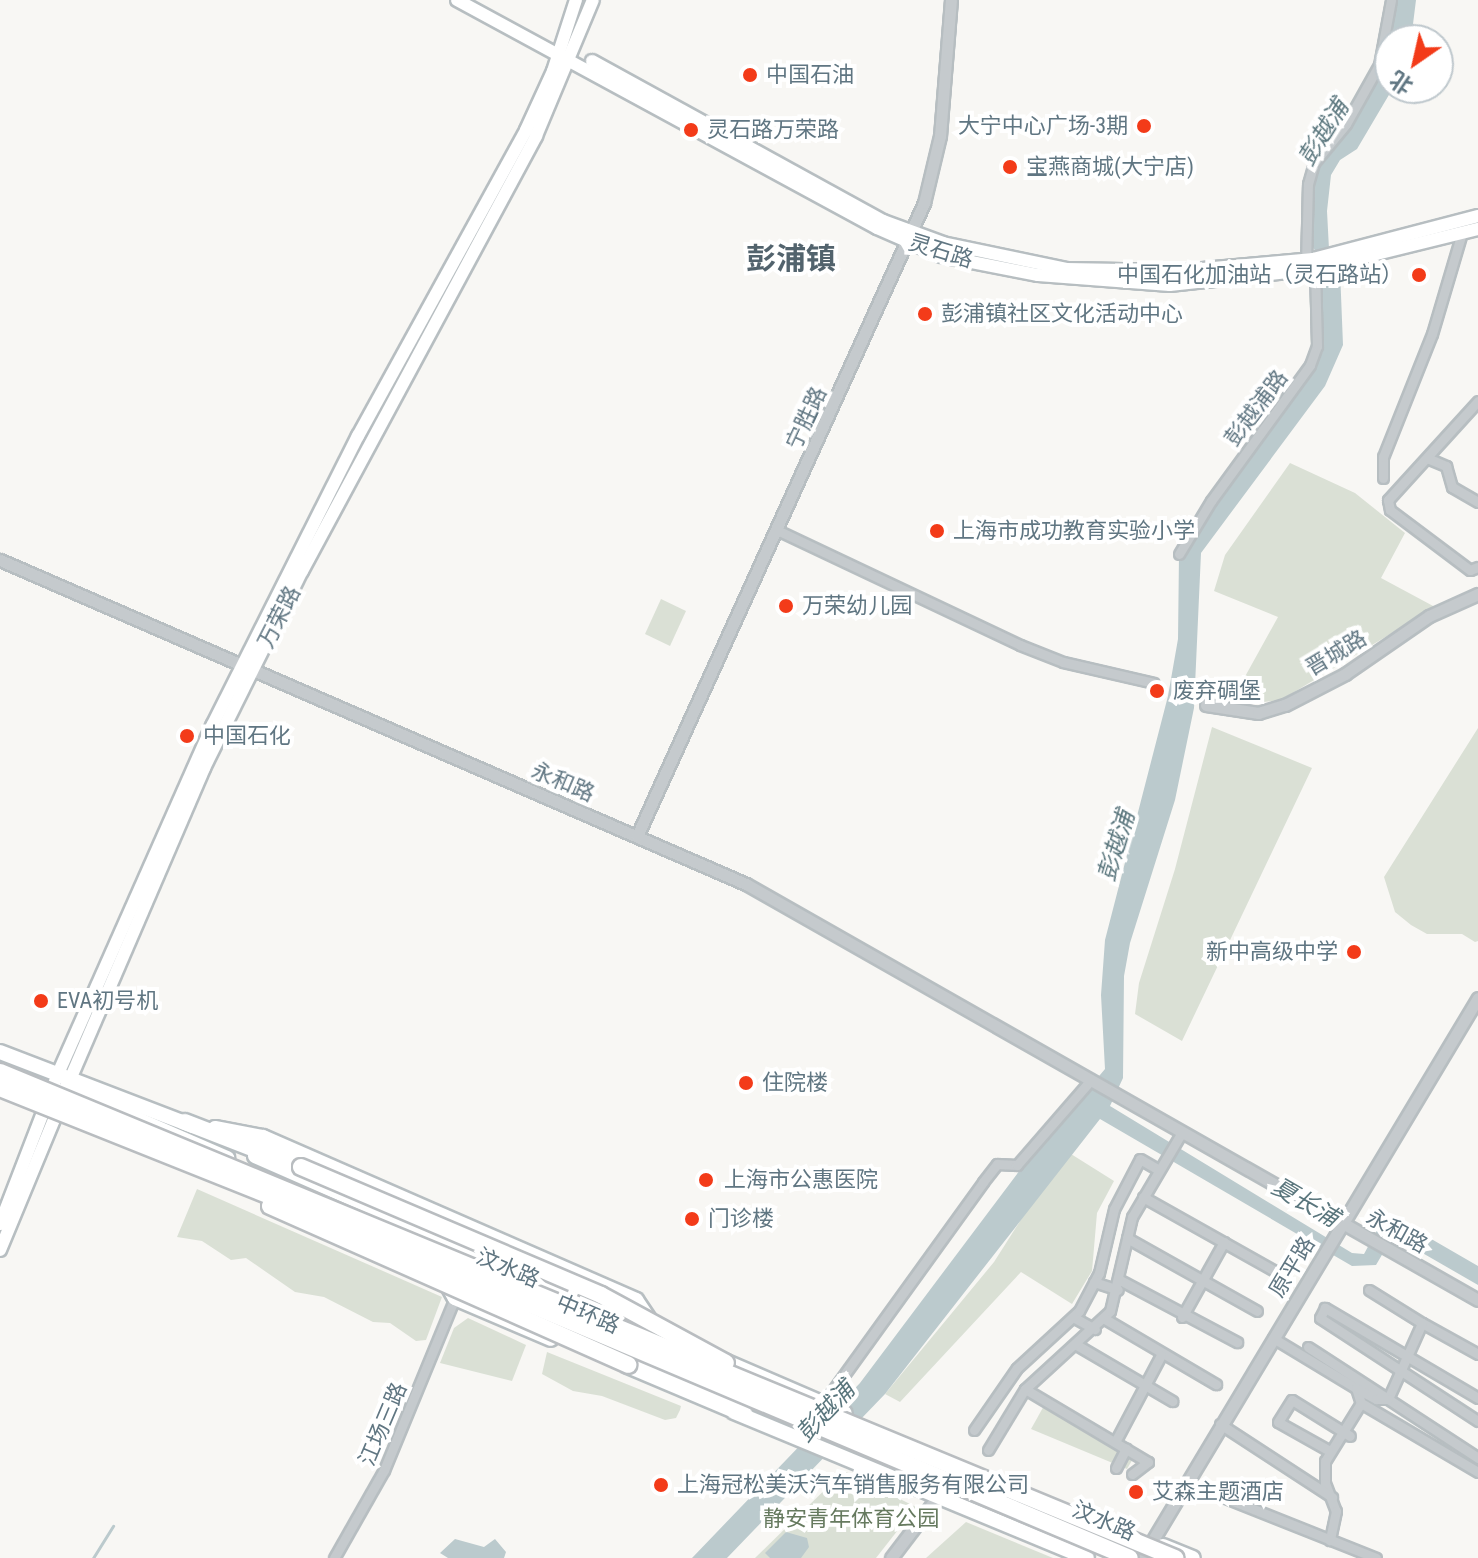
<!DOCTYPE html>
<meta charset="utf-8">
<style>
body{margin:0}
#map{position:relative;width:1478px;height:1558px;overflow:hidden;background:#f8f7f4;font-family:"Roboto Condensed","Noto Sans SC",sans-serif}
div>[style]{position:absolute}
[style*='--x']{left:calc(var(--x)*1px);top:calc(var(--y)*1px);width:calc(var(--w)*1px);rotate:calc(var(--a)*1deg)}
.green>*{inset:0;background:#dae0d5}
.water>*{inset:0;background:#bbcacd}
.stream>*{height:3px;margin:-1.5px;padding:0 1.5px;transform-origin:1.5px;border-radius:1.5px;background:#bbcacd}
.roads{filter:drop-shadow(2px 0 #b7bec1) drop-shadow(-2px 0 #b7bec1) drop-shadow(0 2px #b7bec1) drop-shadow(0 -2px #b7bec1)}
.minor>*{height:9px;margin:-4.5px;padding:0 4.5px;transform-origin:4.5px;border-radius:4.5px;background:#c5cacd}
.tertiary>*{height:11px;margin:-5.5px;padding:0 5.5px;transform-origin:5.5px;border-radius:5.5px;background:#c5cacd}
.secondary>*{height:12px;margin:-6px;padding:0 6px;transform-origin:6px;border-radius:6px;background:#fff}
.primary>*{height:14px;margin:-7px;padding:0 7px;transform-origin:7px;border-radius:7px;background:#fff}
.trunk>*{height:16px;margin:-8px;padding:0 8px;transform-origin:8px;border-radius:8px;background:#fff}
.bridges{filter:drop-shadow(2px 0 #b9bdc0) drop-shadow(-2px 0 #b9bdc0) drop-shadow(0 2px #b9bdc0) drop-shadow(0 -2px #b9bdc0)}
.trunk-bridge>*{height:16px;margin:-8px;padding:0 8px;transform-origin:8px;border-radius:8px;background:#fff}
.dots>*{width:22px;height:22px;translate:-50% -50%;box-sizing:border-box;border:4px solid #fff;border-radius:50%}
span{translate:-50% -50%;white-space:nowrap;text-align:center;line-height:1.15;-webkit-text-stroke:8px #fff;paint-order:stroke}
.poi-label{font-size:22px;color:#607682}
.left{translate:0 -50%;text-align:left}
.right{translate:-100% -50%;text-align:right}
.street-label{font-size:22px;color:#607682}
.park-label{font-size:22px;color:#667a5f}
.water-label{font-size:24px;color:#5a767d;font-style:italic}
.district-label{font-size:30px;color:#52636d;font-weight:700}
.north{position:absolute;left:1374px;top:24px;width:80px;height:80px;box-sizing:border-box;background:#fff;border:2px solid #bfc8cd;border-radius:50%;rotate:214deg;font-size:22px;font-weight:700;line-height:32px;text-align:center;color:#607682}
.north::after{content:'';display:block;margin:auto;width:28px;height:36px;background:#f33b19;clip-path:polygon(50% 0,100% 100%,50% 72%,0 100%)}
</style>
<div id="map">
<div class="green">
<div style="clip-path:polygon(1290px 463px,1355px 493px,1405px 533px,1381px 578px,1435px 607px,1281px 700px,1239px 705px,1242px 682px,1278px 617px,1214px 591px,1225px 555px)"></div>
<div style="clip-path:polygon(661px 599px,686px 611px,670px 646px,645px 634px)"></div>
<div style="clip-path:polygon(1212px 727px,1312px 768px,1182px 1041px,1135px 1014px,1139px 983px,1175px 869px)"></div>
<div style="clip-path:polygon(1478px 728px,1478px 941px,1475px 942px,1462px 934px,1427px 934px,1411px 925px,1395px 912px,1384px 877px)"></div>
<div style="clip-path:polygon(1071px 1154px,1114px 1181px,1097px 1213px,1092px 1271px,1072px 1304px,1021px 1272px,900px 1402px,885px 1394px,994px 1262px,1038px 1193px)"></div>
<div style="clip-path:polygon(197px 1189px,442px 1297px,426px 1340px,416px 1341px,390px 1323px,373px 1322px,324px 1297px,295px 1292px,246px 1258px,231px 1260px,202px 1241px,177px 1237px)"></div>
<div style="clip-path:polygon(468px 1318px,526px 1345px,512px 1381px,440px 1363px,454px 1328px)"></div>
<div style="clip-path:polygon(547px 1352px,681px 1406px,680px 1410px,676px 1418px,665px 1420px,602px 1396px,573px 1391px,542px 1374px)"></div>
<div style="clip-path:polygon(1045px 1404px,1134px 1457px,1127px 1469px,1031px 1429px)"></div>
<div style="clip-path:polygon(844px 1471px,916px 1507px,876px 1558px,755px 1558px)"></div>
<div style="clip-path:polygon(966px 1522px,1053px 1558px,926px 1558px)"></div>
</div>
<div class="water">
<div style="clip-path:polygon(1394px 0,1416px 0,1411px 40px,1391px 40px)"></div>
<div style="clip-path:polygon(1390px 48px,1393px 88px,1357px 149px,1340px 160px,1331px 175px,1327px 211px,1329px 249px,1340px 270px,1343px 345px,1325px 386px,1201px 553px,1194px 708px,1175px 800px,1130px 943px,1124px 976px,1123px 1078px,1110px 1106px,1352px 1253px,1364px 1254px,1383px 1219px,1395px 1218px,1478px 1266px,1478px 1285px,1393px 1236px,1376px 1265px,1352px 1266px,1100px 1119px,885px 1394px,727px 1558px,692px 1558px,860px 1383px,1020px 1170px,1105px 1069px,1101px 995px,1105px 940px,1168px 696px,1178px 639px,1179px 554px,1310px 365px,1317px 346px,1316px 252px,1308px 240px,1314px 173px,1347px 129px)"></div>
<div style="clip-path:polygon(786px 1532px,807px 1538px,809px 1547px,801px 1558px,770px 1558px,765px 1553px)"></div>
<div style="clip-path:polygon(455px 1539px,484px 1547px,495px 1539px,506px 1552px,504px 1558px,448px 1558px,440px 1553px)"></div>
</div>
<div class="stream">
<div style="--x:93;--y:1558;--w:38;--a:-58"></div>
</div>
<div class="roads">
<div class="minor">
<div style="--x:1306;--y:264;--w:80;--a:-88.6"></div>
<div style="--x:1308;--y:184;--w:22;--a:-74"></div>
<div style="--x:1314;--y:163;--w:50;--a:-50.6"></div>
<div style="--x:1346;--y:124;--w:68;--a:-60.8"></div>
<div style="--x:1379;--y:65;--w:66;--a:-79.5"></div>
<div style="--x:1478;--y:401;--w:134;--a:132.3"></div>
<div style="--x:1388;--y:500;--w:10;--a:79"></div>
<div style="--x:1390;--y:510;--w:100;--a:36.9"></div>
<div style="--x:1470;--y:570;--w:9;--a:-21"></div>
<div style="--x:1427;--y:458;--w:21;--a:23"></div>
<div style="--x:1446;--y:466;--w:22;--a:74"></div>
<div style="--x:1452;--y:487;--w:30;--a:30"></div>
<div style="--x:1383;--y:478;--w:21;--a:-90"></div>
<div style="--x:1383;--y:457;--w:132;--a:-68.3"></div>
<div style="--x:1432;--y:334;--w:105;--a:-73.5"></div>
<div style="--x:777;--y:530;--w:269;--a:25.3"></div>
<div style="--x:1020;--y:645;--w:46;--a:21.6"></div>
<div style="--x:1063;--y:662;--w:93;--a:13"></div>
<div style="--x:1179;--y:554;--w:62;--a:-58.9"></div>
<div style="--x:1211;--y:501;--w:168;--a:-53.9"></div>
<div style="--x:1310;--y:365;--w:20;--a:-70"></div>
<div style="--x:1317;--y:346;--w:77;--a:-91.5"></div>
<div style="--x:1143;--y:1197;--w:157;--a:29.3"></div>
<div style="--x:1127;--y:1238;--w:149;--a:29.3"></div>
<div style="--x:1118;--y:1279;--w:135;--a:27.9"></div>
<div style="--x:1094;--y:1282;--w:25;--a:18"></div>
<div style="--x:1369;--y:1290;--w:62;--a:31.9"></div>
<div style="--x:1073;--y:1317;--w:25;--a:29"></div>
<div style="--x:1182;--y:1317;--w:86;--a:-60.8"></div>
<div style="--x:1105;--y:1319;--w:129;--a:30.4"></div>
<div style="--x:1273;--y:1338;--w:97;--a:31.1"></div>
<div style="--x:1356;--y:1388;--w:16;--a:72"></div>
<div style="--x:1361;--y:1403;--w:68;--a:121.8"></div>
<div style="--x:1325;--y:1461;--w:22;--a:90"></div>
<div style="--x:1325;--y:1483;--w:30;--a:69"></div>
<div style="--x:1336;--y:1511;--w:30;--a:102"></div>
<div style="--x:1075;--y:1344;--w:113;--a:30.4"></div>
<div style="--x:1308;--y:1347;--w:95;--a:33"></div>
<div style="--x:1478;--y:1354;--w:64;--a:-151"></div>
<div style="--x:1422;--y:1323;--w:83;--a:114.1"></div>
<div style="--x:1388;--y:1399;--w:108;--a:33.2"></div>
<div style="--x:1356;--y:1388;--w:23;--a:29"></div>
<div style="--x:1376;--y:1399;--w:12;--a:0"></div>
<div style="--x:1025;--y:1389;--w:143;--a:30.7"></div>
<div style="--x:1148;--y:1462;--w:20;--a:143"></div>
<div style="--x:1478;--y:1398;--w:178;--a:-149.5"></div>
<div style="--x:1325;--y:1308;--w:11;--a:117"></div>
<div style="--x:1320;--y:1318;--w:189;--a:33.1"></div>
<div style="--x:1361;--y:1403;--w:136;--a:30.5"></div>
<div style="--x:823;--y:1404;--w:274;--a:-54.2"></div>
<div style="--x:983;--y:1182;--w:23;--a:-52"></div>
<div style="--x:997;--y:1164;--w:20;--a:3"></div>
<div style="--x:1017;--y:1165;--w:113;--a:-49"></div>
<div style="--x:1220;--y:1424;--w:134;--a:33.1"></div>
<div style="--x:974;--y:1430;--w:75;--a:-55.3"></div>
<div style="--x:1017;--y:1368;--w:84;--a:-42.6"></div>
<div style="--x:1079;--y:1311;--w:43;--a:-62.2"></div>
<div style="--x:1099;--y:1273;--w:66;--a:-76.8"></div>
<div style="--x:1114;--y:1209;--w:56;--a:-62.5"></div>
<div style="--x:1140;--y:1159;--w:22;--a:30"></div>
<div style="--x:1115;--y:1442;--w:98;--a:-62.1"></div>
<div style="--x:988;--y:1450;--w:71;--a:-58.8"></div>
<div style="--x:1025;--y:1389;--w:115;--a:-42.5"></div>
<div style="--x:1110;--y:1311;--w:97;--a:-76.8"></div>
<div style="--x:1132;--y:1217;--w:99;--a:-59.5"></div>
<div style="--x:1328;--y:1450;--w:57;--a:-150.8"></div>
<div style="--x:1278;--y:1422;--w:26;--a:-58"></div>
<div style="--x:1292;--y:1400;--w:68;--a:31.8"></div>
<div style="--x:1116;--y:1468;--w:22;--a:-63"></div>
<div style="--x:1218;--y:1495;--w:170;--a:21.7"></div>
<div style="--x:334;--y:1558;--w:101;--a:-60.4"></div>
<div style="--x:384;--y:1470;--w:186;--a:-67.6"></div>
</div>
<div class="tertiary">
<div style="--x:0;--y:560;--w:813;--a:23.48"></div>
<div style="--x:746;--y:884;--w:842;--a:29.61"></div>
<div style="--x:1206;--y:705;--w:53;--a:8.7"></div>
<div style="--x:1258;--y:713;--w:28;--a:-17"></div>
<div style="--x:1285;--y:705;--w:68;--a:-27.3"></div>
<div style="--x:1345;--y:674;--w:102;--a:-34.6"></div>
<div style="--x:1429;--y:616;--w:54;--a:-24.2"></div>
<div style="--x:637;--y:836;--w:695;--a:-65.61"></div>
<div style="--x:924;--y:203;--w:69;--a:-76.6"></div>
<div style="--x:940;--y:136;--w:136;--a:-85.4"></div>
<div style="--x:891;--y:1558;--w:79;--a:-52.7"></div>
<div style="--x:1142;--y:1558;--w:653;--a:-59.04"></div>
</div>
<div class="secondary">
<div style="--x:457;--y:0;--w:478;--a:28.5"></div>
<div style="--x:877;--y:228;--w:70;--a:23.6"></div>
<div style="--x:941;--y:256;--w:99;--a:11.1"></div>
<div style="--x:1038;--y:275;--w:132;--a:4.3"></div>
<div style="--x:1170;--y:285;--w:146;--a:-6.3"></div>
<div style="--x:1315;--y:269;--w:168;--a:-13.8"></div>
<div style="--x:592;--y:61;--w:332;--a:28.8"></div>
<div style="--x:883;--y:221;--w:64;--a:20.1"></div>
<div style="--x:943;--y:243;--w:126;--a:11.9"></div>
<div style="--x:1066;--y:269;--w:114;--a:1"></div>
<div style="--x:1180;--y:271;--w:134;--a:-5.2"></div>
<div style="--x:1313;--y:259;--w:171;--a:-14.6"></div>
<div style="--x:68;--y:1084;--w:344;--a:-66.7"></div>
<div style="--x:204;--y:768;--w:220;--a:-63.6"></div>
<div style="--x:302;--y:571;--w:494;--a:-61.7"></div>
<div style="--x:536;--y:136;--w:147;--a:-67.3"></div>
<div style="--x:0;--y:1224;--w:159;--a:-68.9"></div>
<div style="--x:57;--y:1076;--w:383;--a:-66.1"></div>
<div style="--x:212;--y:726;--w:325;--a:-63.3"></div>
<div style="--x:358;--y:436;--w:349;--a:-61.2"></div>
<div style="--x:526;--y:130;--w:65;--a:-65.4"></div>
<div style="--x:553;--y:71;--w:75;--a:-72.1"></div>
<div style="--x:0;--y:1250;--w:157;--a:-67.5"></div>
</div>
<div class="primary">
<div style="--x:0;--y:1052;--w:207;--a:21"></div>
<div style="--x:66;--y:1088;--w:176;--a:23.5"></div>
<div style="--x:215;--y:1128;--w:49;--a:10.6"></div>
<div style="--x:263;--y:1137;--w:407;--a:23.6"></div>
<div style="--x:636;--y:1300;--w:27;--a:56"></div>
<div style="--x:255;--y:1156;--w:440;--a:23.7"></div>
<div style="--x:446;--y:1282;--w:18;--a:61"></div>
<div style="--x:455;--y:1298;--w:104;--a:23.1"></div>
<div style="--x:612;--y:1349;--w:113;--a:22.9"></div>
<div style="--x:716;--y:1393;--w:18;--a:38"></div>
<div style="--x:717;--y:1358;--w:139;--a:23.3"></div>
<div style="--x:734;--y:1412;--w:382;--a:22.5"></div>
<div style="--x:1163;--y:1546;--w:32;--a:22"></div>
</div>
<div class="trunk">
<div style="--x:185;--y:1122;--w:124;--a:21.2"></div>
<div style="--x:628;--y:1365;--w:126;--a:22.9"></div>
</div>
</div>
<div class="bridges">
<div class="trunk-bridge">
<div style="--x:0;--y:1072;--w:1272;--a:22.47"></div>
<div style="--x:0;--y:1088;--w:368;--a:21.8"></div>
<div style="--x:342;--y:1225;--w:855;--a:22.91"></div>
<div style="--x:301;--y:1167;--w:326;--a:23.1"></div>
<div style="--x:601;--y:1295;--w:142;--a:28.5"></div>
<div style="--x:270;--y:1206;--w:392;--a:23.9"></div>
</div>
</div>
<div class="dots">
<div style="left:750px;top:75px;background:#f33b19"></div>
<div style="left:1144px;top:126px;background:#f33b19"></div>
<div style="left:691px;top:130px;background:#f33b19"></div>
<div style="left:1010px;top:167px;background:#f33b19"></div>
<div style="left:1419px;top:275px;background:#f33b19"></div>
<div style="left:925px;top:314px;background:#f33b19"></div>
<div style="left:937px;top:531px;background:#f33b19"></div>
<div style="left:786px;top:606px;background:#f33b19"></div>
<div style="left:1157px;top:691px;background:#f33b19"></div>
<div style="left:187px;top:736px;background:#f33b19"></div>
<div style="left:1354px;top:952px;background:#f33b19"></div>
<div style="left:41px;top:1001px;background:#f33b19"></div>
<div style="left:746px;top:1083px;background:#f33b19"></div>
<div style="left:706px;top:1180px;background:#f33b19"></div>
<div style="left:692px;top:1219px;background:#f33b19"></div>
<div style="left:661px;top:1485px;background:#f33b19"></div>
<div style="left:1136px;top:1492px;background:#f33b19"></div>
</div>
<div class="poi-label">
<span class="left" style="left:766px;top:75px">中国石油</span>
<span class="right" style="left:1128px;top:126px">大宁中心广场-3期</span>
<span class="left" style="left:707px;top:130px">灵石路万荣路</span>
<span class="left" style="left:1026px;top:167px">宝燕商城(大宁店)</span>
<span class="right" style="left:1403px;top:275px">中国石化加油站（灵石路站）</span>
<span class="left" style="left:941px;top:314px">彭浦镇社区文化活动中心</span>
<span class="left" style="left:953px;top:531px">上海市成功教育实验小学</span>
<span class="left" style="left:802px;top:606px">万荣幼儿园</span>
<span class="left" style="left:1173px;top:691px">废弃碉堡</span>
<span class="left" style="left:203px;top:736px">中国石化</span>
<span class="right" style="left:1338px;top:952px">新中高级中学</span>
<span class="left" style="left:57px;top:1001px">EVA初号机</span>
<span class="left" style="left:762px;top:1083px">住院楼</span>
<span class="left" style="left:724px;top:1180px">上海市公惠医院</span>
<span class="left" style="left:708px;top:1219px">门诊楼</span>
<span class="left" style="left:677px;top:1485px">上海冠松美沃汽车销售服务有限公司</span>
<span class="left" style="left:1152px;top:1492px">艾森主题酒店</span>
</div>
<div class="street-label">
<span style="left:941px;top:251px;rotate:17deg">灵石路</span>
<span style="left:1256px;top:408px;rotate:-53deg">彭越浦路</span>
<span style="left:806px;top:418px;rotate:-65deg">宁胜路</span>
<span style="left:279px;top:617px;rotate:-63deg">万荣路</span>
<span style="left:1336px;top:653px;rotate:-31deg">晋城路</span>
<span style="left:563px;top:782px;rotate:23deg">永和路</span>
<span style="left:1397px;top:1231px;rotate:29deg">永和路</span>
<span style="left:1292px;top:1267px;rotate:-59deg">原平路</span>
<span style="left:508px;top:1268px;rotate:23deg">汶水路</span>
<span style="left:588px;top:1314px;rotate:23deg">中环路</span>
<span style="left:383px;top:1424px;rotate:-67deg">江场三路</span>
<span style="left:1104px;top:1521px;rotate:23deg">汶水路</span>
</div>
<div class="park-label">
<span style="left:851px;top:1519px">静安青年体育公园</span>
</div>
<div class="water-label">
<span style="left:1324px;top:133px;rotate:-58deg">彭越浦</span>
<span style="left:1117px;top:846px;rotate:-73deg">彭越浦</span>
<span style="left:1305px;top:1203px;rotate:30deg">夏长浦</span>
<span style="left:826px;top:1412px;rotate:-47deg">彭越浦</span>
</div>
<div class="district-label">
<span style="left:791px;top:259px">彭浦镇</span>
</div>
<div class="north">北</div>
</div>
